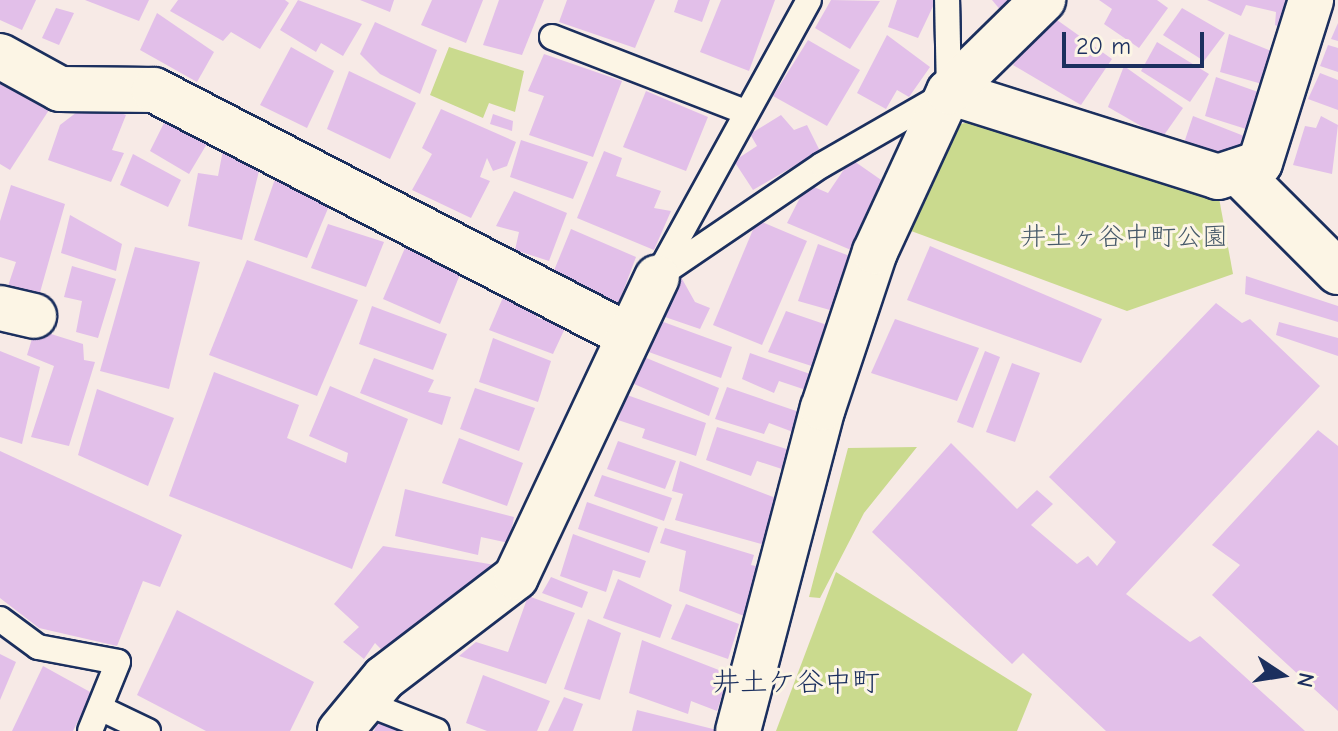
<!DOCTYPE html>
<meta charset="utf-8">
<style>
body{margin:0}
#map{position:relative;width:1338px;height:731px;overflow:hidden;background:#f7eae6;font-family:"Comic Neue","Klee One",sans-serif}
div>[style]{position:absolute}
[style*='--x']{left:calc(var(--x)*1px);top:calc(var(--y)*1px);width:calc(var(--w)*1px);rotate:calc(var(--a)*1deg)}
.green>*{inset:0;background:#cada8e}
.building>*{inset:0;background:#e2bfe9}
.roads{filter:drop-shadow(2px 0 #1b2f5e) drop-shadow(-2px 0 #1b2f5e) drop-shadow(0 2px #1b2f5e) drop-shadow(0 -2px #1b2f5e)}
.lane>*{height:24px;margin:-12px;padding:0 12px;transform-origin:12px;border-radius:12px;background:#fcf5e5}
.street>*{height:44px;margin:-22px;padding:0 22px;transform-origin:22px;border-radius:22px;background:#fcf5e5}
span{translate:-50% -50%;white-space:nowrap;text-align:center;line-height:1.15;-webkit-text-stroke:6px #fcf5e5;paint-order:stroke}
.park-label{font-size:26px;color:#475a6a}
.neighbourhood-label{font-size:28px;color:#1b2f5e}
.north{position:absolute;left:1242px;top:635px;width:80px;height:80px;-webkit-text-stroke:6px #fcf5e5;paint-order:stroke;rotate:102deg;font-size:22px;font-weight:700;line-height:32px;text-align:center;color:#1b2f5e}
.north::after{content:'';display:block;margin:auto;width:28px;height:36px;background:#1b2f5e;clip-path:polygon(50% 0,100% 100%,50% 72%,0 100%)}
.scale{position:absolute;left:1062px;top:32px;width:142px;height:36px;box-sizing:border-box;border:4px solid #1b2f5e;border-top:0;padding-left:10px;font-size:24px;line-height:28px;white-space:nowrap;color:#1b2f5e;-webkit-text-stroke:6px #fcf5e5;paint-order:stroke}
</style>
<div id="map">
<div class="green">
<div style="clip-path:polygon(449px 47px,524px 71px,515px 112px,489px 103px,483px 118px,430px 95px)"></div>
<div style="clip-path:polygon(976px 120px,1219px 198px,1233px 274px,1127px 311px,895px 225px,950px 127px)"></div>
<div style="clip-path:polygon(917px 447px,864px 513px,820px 598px,809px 597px,848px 448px)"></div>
<div style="clip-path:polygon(836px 572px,1032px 694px,1017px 731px,776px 731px)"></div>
</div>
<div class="building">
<div style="clip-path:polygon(0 0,36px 0,22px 30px,0 20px)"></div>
<div style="clip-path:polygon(85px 0,149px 0,139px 21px)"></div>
<div style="clip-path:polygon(178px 0,285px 0,289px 3px,260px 49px,231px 32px,223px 41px,170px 11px)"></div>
<div style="clip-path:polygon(298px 0,362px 24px,343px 56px,321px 43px,316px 52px,280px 30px)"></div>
<div style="clip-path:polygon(360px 0,394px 0,390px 12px)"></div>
<div style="clip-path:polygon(432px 0,483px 0,466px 43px,421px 25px)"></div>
<div style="clip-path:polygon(499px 0,544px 0,522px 55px,483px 45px)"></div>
<div style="clip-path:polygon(567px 0,655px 0,635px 48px,559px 22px)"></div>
<div style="clip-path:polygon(678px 0,710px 0,702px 22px,674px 12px)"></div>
<div style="clip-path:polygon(721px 0,775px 0,749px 71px,700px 52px)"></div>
<div style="clip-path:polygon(831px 0,880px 1px,850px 49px,815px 28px)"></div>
<div style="clip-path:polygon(897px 0,936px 0,918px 38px,888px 27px)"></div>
<div style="clip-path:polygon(992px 0,1014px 0,1002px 12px)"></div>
<div style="clip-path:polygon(1099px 0,1157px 0,1168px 8px,1139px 48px,1104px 24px,1112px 9px)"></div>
<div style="clip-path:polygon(1207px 0,1301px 0,1291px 31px,1275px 25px,1276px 12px,1246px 5px,1241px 16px)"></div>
<div style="clip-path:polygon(56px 8px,74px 13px,59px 45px,42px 38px)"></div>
<div style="clip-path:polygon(1182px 8px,1225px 33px,1204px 61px,1163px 35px)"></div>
<div style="clip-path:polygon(157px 13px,214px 52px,197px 82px,140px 50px)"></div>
<div style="clip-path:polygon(1050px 15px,1112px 59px,1081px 105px,1013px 65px)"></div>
<div style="clip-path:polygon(375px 22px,437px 50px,420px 94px,380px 74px,360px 54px)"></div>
<div style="clip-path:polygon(1338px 23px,1338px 41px,1331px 39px)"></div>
<div style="clip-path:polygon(1229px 34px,1274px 52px,1262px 84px,1220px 72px)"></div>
<div style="clip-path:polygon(887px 35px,930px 67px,909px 97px,897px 90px,886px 109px,857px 93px)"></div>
<div style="clip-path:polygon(808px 40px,860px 70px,827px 126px,773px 96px)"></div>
<div style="clip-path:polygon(1157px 42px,1209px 74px,1190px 102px,1141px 71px)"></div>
<div style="clip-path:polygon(1328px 45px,1338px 48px,1338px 72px,1320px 66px)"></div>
<div style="clip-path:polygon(291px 47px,334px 71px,307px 128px,260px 105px)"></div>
<div style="clip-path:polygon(544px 54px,622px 81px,593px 157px,529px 135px,544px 96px,528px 91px)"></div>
<div style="clip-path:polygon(1124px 66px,1183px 108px,1162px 138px,1108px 107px)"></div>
<div style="clip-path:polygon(349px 71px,416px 103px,390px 159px,327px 129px)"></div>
<div style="clip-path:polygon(1320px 73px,1338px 80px,1338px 110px,1308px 99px)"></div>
<div style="clip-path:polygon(1216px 77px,1258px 92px,1246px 129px,1205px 116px)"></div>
<div style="clip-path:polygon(0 78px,49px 110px,10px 170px,0 164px)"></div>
<div style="clip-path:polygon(646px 91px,708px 117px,686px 171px,623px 147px)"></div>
<div style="clip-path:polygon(90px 102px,126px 115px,112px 150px,124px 153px,111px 182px,48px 160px,60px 125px)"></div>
<div style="clip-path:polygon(441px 109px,516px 142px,507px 166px,493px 171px,487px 158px,480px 177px,490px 181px,471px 218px,412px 190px,432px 154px,422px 148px)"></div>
<div style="clip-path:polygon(493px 114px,513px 121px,512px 131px,490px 124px)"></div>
<div style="clip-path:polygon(781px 115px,794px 130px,807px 125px,820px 151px,753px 190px,734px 161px,757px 146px,750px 134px)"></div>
<div style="clip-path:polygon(1193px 116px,1244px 136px,1232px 161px,1184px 143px)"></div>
<div style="clip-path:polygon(1321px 116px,1338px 125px,1332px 174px,1293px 165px,1305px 126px,1316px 128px)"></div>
<div style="clip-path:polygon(167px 117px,211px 137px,189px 174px,150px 151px)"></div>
<div style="clip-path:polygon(521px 140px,588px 162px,573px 199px,510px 177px)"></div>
<div style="clip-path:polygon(223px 150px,261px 163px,242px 240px,188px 226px,198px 173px,218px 176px)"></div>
<div style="clip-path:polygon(604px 151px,622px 158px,616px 176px,661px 191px,654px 208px,671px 211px,654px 250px,577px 218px)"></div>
<div style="clip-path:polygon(133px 154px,181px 180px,168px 207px,120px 185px)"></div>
<div style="clip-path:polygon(851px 159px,887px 184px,851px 250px,787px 223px,807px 184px,828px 193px)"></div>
<div style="clip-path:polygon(277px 173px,332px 199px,307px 258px,254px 240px)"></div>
<div style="clip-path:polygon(11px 185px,65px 204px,39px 296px,7px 289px,16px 262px,0 257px,0 221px)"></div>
<div style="clip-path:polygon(514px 191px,567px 213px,549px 261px,515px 250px,519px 232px,496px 226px)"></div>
<div style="clip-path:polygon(70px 215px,122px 244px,116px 271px,61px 253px)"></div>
<div style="clip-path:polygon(757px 220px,807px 241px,762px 345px,713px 325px)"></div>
<div style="clip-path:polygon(328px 224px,384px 242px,366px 287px,311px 268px)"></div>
<div style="clip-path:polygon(571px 229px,636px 257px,618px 305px,553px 273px)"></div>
<div style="clip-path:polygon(411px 234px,465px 262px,440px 324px,383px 299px)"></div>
<div style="clip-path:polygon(818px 244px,855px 258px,837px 312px,798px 301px)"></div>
<div style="clip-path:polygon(930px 246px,1102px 319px,1081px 363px,907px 300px)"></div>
<div style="clip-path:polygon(135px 247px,200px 262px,169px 389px,100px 371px)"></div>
<div style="clip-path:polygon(247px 260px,358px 300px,317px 396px,209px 355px)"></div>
<div style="clip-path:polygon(72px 266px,116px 279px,98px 338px,76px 332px,82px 301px,64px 297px)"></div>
<div style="clip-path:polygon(1246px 276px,1338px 306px,1338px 322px,1245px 294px)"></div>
<div style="clip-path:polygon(681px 277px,695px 302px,710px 308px,700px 329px,665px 317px)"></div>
<div style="clip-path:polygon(507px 288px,542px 302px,537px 318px,567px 324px,553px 354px,489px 330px)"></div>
<div style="clip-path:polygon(1216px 303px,1242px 323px,1250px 319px,1320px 386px,1126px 594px,1190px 642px,1200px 636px,1305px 731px,1106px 731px,1023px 653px,1012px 664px,872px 532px,951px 443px,1017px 509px,1037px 490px,1053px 504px,1031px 525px,1077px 564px,1088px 556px,1097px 566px,1116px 542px,1049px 477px)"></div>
<div style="clip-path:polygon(372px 306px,447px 334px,433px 370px,359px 344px)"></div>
<div style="clip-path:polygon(786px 311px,833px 327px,821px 369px,768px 352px)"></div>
<div style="clip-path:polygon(895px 319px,979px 348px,957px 401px,871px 373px)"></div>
<div style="clip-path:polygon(658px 320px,732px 347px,721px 378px,646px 351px)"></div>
<div style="clip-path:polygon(1279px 322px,1338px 338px,1338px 356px,1276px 335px)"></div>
<div style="clip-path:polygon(35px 329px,83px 344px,84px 360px,95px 362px,69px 446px,31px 437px,54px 366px,27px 355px)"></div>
<div style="clip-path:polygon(493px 338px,551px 361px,538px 402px,479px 382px)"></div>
<div style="clip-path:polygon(0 351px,40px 367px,22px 444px,0 437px)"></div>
<div style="clip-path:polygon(985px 351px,1000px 357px,973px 428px,957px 422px)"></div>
<div style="clip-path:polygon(750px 353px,813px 375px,806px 390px,779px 381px,774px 393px,742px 379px)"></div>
<div style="clip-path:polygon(644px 357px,719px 388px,709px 416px,634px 384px)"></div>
<div style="clip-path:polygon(374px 358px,434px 380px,428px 392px,451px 397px,442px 425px,360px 393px)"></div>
<div style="clip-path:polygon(1012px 363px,1040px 373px,1015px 442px,986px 432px)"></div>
<div style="clip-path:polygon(214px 372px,299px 405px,287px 438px,346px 463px,348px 453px,309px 436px,330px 386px,408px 419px,352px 569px,169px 496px)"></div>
<div style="clip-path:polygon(727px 387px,802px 413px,793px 432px,769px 423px,764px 434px,715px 419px)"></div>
<div style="clip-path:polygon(475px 388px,535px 408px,519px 451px,460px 429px)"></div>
<div style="clip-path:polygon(97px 389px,174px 418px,148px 486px,78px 455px)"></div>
<div style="clip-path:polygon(627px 395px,706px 423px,696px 456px,642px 438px,645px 429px,618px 420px)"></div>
<div style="clip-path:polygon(717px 427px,796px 452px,788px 471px,757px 461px,751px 476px,706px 460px)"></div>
<div style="clip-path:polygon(1318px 430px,1338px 446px,1338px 711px,1212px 595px,1240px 565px,1212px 545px)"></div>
<div style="clip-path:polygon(459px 438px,523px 463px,507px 506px,442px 483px)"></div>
<div style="clip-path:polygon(618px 441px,676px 461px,665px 489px,607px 469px)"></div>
<div style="clip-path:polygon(0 451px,182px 535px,160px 587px,143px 581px,117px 646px,39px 628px,0 598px)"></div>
<div style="clip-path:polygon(680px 461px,781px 500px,765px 545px,675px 520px,683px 494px,672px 491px)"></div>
<div style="clip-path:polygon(602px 475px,672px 498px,664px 521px,594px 496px)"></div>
<div style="clip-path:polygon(405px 489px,514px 517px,509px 543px,481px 537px,478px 555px,395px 536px)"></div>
<div style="clip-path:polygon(587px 502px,658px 527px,649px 553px,578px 529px)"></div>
<div style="clip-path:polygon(665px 528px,754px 555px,751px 565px,765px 568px,752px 619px,679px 591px,686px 551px,660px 543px)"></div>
<div style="clip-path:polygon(573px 534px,646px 561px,640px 578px,613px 570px,606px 592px,560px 576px)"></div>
<div style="clip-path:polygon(383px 546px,501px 566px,385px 653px,375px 643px,364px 659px,343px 642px,359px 627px,334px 604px)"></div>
<div style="clip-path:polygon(551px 577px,588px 592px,582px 608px,542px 593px)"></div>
<div style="clip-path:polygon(618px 579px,672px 605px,660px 638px,603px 618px)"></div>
<div style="clip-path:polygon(528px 596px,575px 613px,546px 684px,459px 656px,476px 642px,508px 652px)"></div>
<div style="clip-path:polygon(686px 604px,739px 624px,728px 659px,671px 639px)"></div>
<div style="clip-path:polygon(177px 610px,314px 682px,290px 731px,206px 731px,137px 695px)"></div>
<div style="clip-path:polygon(588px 619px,621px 633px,600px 700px,564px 689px)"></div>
<div style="clip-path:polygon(642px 640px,729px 674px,717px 711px,691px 701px,688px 714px,629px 693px)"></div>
<div style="clip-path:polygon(0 654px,16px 662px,0 700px)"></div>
<div style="clip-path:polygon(43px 666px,92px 693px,73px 731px,12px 731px)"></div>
<div style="clip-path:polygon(483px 675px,550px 701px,537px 731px,487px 731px,466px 723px)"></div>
<div style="clip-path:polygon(564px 697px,583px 704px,573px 731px,548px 731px)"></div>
<div style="clip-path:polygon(637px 710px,717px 730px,717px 731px,632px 731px)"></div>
<div style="clip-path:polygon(378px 722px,397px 731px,374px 731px)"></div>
</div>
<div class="roads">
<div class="lane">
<div style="--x:552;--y:37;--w:207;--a:21.2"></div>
<div style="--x:660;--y:271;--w:309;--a:-61.2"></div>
<div style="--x:657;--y:277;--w:199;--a:-34.2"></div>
<div style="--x:822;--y:165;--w:146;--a:-29.9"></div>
<div style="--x:949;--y:92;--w:92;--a:-91.2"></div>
<div style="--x:0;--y:619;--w:47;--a:36.4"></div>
<div style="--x:38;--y:647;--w:81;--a:10.6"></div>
<div style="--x:118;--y:662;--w:74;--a:112.1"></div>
<div style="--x:363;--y:702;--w:79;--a:21.4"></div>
<div style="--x:102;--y:709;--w:51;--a:25.6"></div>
</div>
<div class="street">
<div style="--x:0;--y:56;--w:68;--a:28.8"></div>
<div style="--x:60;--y:89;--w:94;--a:0.6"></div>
<div style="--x:154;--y:90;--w:535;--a:27.38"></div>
<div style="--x:949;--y:92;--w:282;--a:17.5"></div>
<div style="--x:1218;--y:177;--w:44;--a:-18.4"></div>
<div style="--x:1260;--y:163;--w:171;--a:-72.6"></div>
<div style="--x:1237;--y:171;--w:143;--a:45"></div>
<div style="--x:0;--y:308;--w:35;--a:13"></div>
<div style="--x:340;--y:731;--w:69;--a:-50.3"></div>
<div style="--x:384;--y:678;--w:166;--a:-37.4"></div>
<div style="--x:516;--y:577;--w:331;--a:-64.8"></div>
<div style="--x:738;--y:731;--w:334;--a:-75.3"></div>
<div style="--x:823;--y:408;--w:164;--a:-71.6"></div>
<div style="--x:875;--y:252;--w:176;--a:-65.2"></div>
<div style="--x:949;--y:92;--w:132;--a:-44.4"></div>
</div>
</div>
<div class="park-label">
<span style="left:1124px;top:238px">井土ヶ谷中町公園</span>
</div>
<div class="neighbourhood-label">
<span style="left:796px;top:682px">井土ケ谷中町</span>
</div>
<div class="north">N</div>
<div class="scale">20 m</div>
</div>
